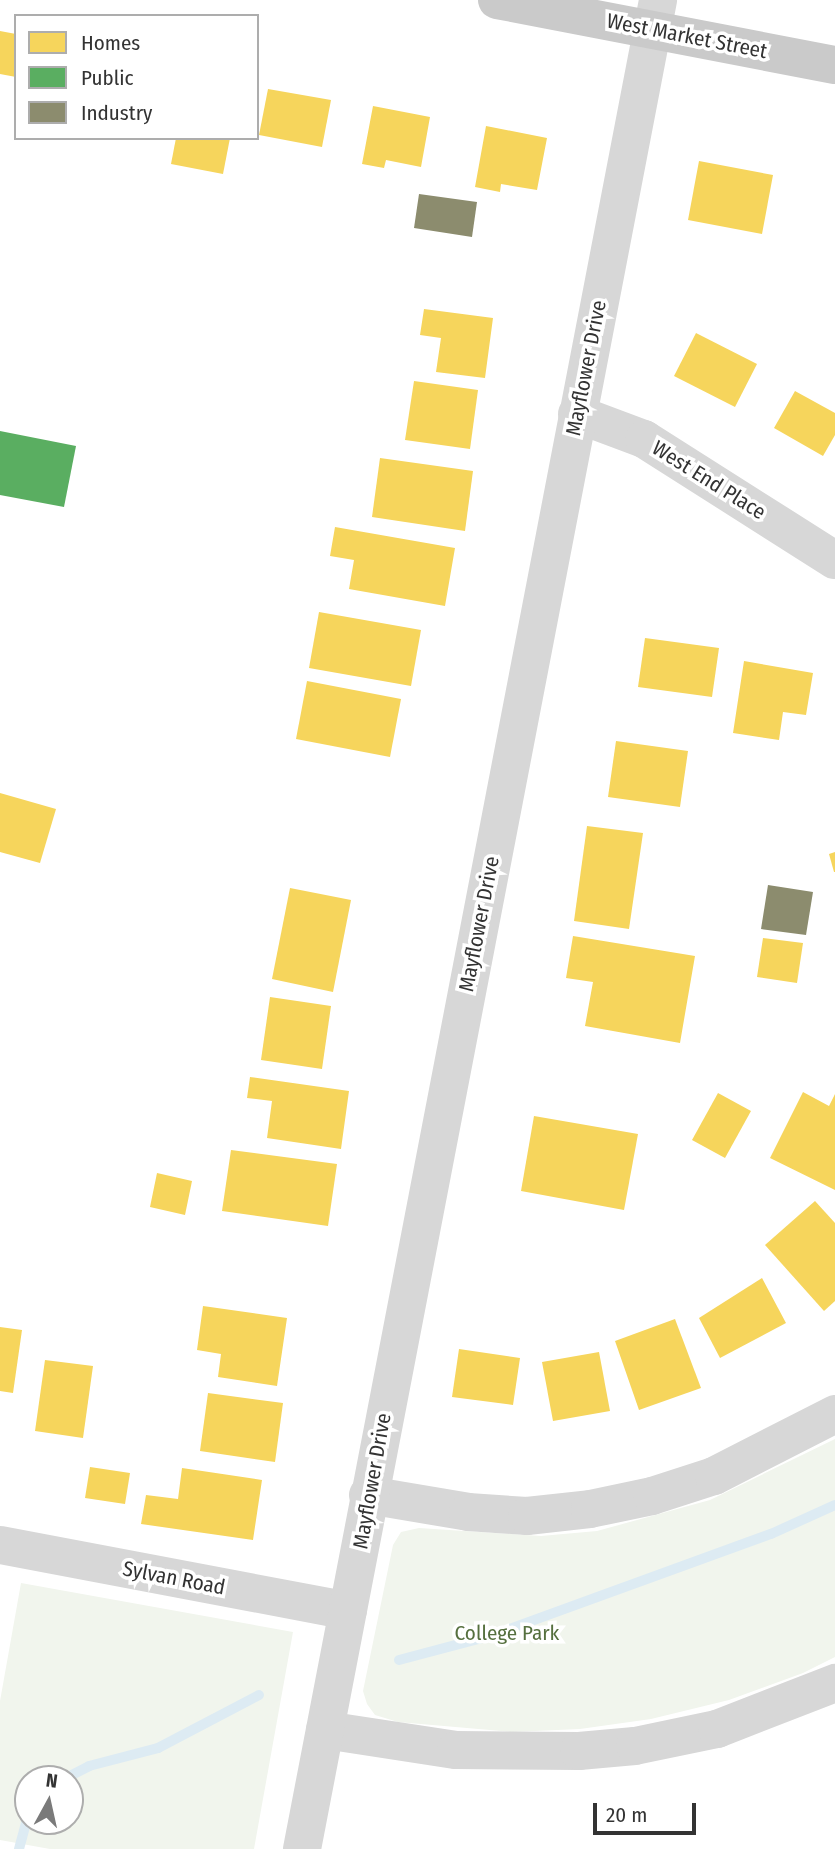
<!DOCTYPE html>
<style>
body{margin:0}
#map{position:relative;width:835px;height:1849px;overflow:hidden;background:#fff;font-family:"Fira Sans Condensed",sans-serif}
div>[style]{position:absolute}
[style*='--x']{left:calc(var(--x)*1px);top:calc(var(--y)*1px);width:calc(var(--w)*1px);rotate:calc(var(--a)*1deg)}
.green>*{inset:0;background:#f1f5ed}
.homes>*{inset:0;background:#f6d55c}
.public>*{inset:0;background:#5aae61}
.industry>*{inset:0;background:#8c8c6e}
.stream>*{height:10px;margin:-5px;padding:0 5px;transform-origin:5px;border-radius:5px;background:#ddebf3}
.minor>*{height:38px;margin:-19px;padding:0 19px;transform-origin:19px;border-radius:19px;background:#d7d7d7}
.major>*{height:38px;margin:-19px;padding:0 19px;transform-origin:19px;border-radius:19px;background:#cacaca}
span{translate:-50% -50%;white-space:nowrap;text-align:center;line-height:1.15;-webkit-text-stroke:7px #fff;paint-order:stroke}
.street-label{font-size:21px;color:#333}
.park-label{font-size:21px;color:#56703f}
.legend{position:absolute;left:14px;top:14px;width:245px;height:126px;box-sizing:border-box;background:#fff;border:2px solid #adadad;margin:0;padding:9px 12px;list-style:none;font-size:21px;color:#333}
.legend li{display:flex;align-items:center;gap:14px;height:35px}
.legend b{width:35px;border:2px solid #adadad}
.north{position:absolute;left:14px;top:1765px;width:70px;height:70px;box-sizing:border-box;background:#fff;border:2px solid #adadad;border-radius:50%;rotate:8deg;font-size:19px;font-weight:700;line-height:28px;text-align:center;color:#333}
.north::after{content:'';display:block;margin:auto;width:24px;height:32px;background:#7a7a7a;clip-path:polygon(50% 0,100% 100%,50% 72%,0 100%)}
.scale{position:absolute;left:593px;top:1803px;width:103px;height:32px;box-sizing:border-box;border:4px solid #333;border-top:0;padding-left:9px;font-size:21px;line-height:24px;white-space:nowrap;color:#333;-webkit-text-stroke:5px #fff;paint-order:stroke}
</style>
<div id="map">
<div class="green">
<div style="clip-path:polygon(835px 1439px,835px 1657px,803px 1673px,729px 1700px,651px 1719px,580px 1729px,512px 1732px,398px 1722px,375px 1715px,367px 1704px,363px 1691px,393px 1545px,401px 1532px,419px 1528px,541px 1536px,597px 1531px,710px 1500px)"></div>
<div style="clip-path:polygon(evenodd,21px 1583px,293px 1632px,254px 1849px,50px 1849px,0 1840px,0 1701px,21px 1583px,28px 1779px,70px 1779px,70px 1821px,28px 1821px,28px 1779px)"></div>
</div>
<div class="homes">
<div style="clip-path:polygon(0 31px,16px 34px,16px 77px,0 74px)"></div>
<div style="clip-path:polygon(268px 89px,331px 100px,322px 147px,259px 135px)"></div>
<div style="clip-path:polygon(373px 106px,430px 117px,421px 167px,386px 160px,384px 168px,362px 164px)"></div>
<div style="clip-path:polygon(486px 126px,547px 138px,537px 190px,501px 184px,500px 192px,475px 187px)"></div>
<div style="clip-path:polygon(176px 138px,230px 138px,223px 174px,171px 164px)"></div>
<div style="clip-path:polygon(699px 161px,773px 175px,762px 234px,688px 220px)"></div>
<div style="clip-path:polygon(424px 309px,493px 318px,485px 378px,436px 372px,441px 338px,420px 335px)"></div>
<div style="clip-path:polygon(696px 333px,757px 364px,735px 407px,674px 376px)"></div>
<div style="clip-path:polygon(414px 381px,478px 390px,470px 449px,405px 440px)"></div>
<div style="clip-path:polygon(795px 391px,835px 413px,835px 435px,823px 456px,774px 428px)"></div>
<div style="clip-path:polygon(380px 458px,473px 471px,465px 531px,372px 517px)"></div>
<div style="clip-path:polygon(335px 527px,455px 548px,445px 606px,349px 589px,354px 560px,330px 556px)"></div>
<div style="clip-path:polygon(319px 612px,421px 630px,411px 686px,309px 668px)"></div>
<div style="clip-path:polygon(645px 638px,719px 648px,712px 697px,638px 687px)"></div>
<div style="clip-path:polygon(744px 661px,813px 673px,806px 715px,783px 712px,779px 740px,733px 733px)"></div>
<div style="clip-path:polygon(307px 681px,401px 699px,390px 757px,296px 739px)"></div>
<div style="clip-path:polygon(616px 741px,688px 751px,680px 807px,608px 797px)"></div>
<div style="clip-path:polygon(0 793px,56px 809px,40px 863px,0 852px)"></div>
<div style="clip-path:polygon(587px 826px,643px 833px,629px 929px,574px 921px)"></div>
<div style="clip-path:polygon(835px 852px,835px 872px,834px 872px,829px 854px)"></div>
<div style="clip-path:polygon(290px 888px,351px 900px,333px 992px,272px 979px)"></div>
<div style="clip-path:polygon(573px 936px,695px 956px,680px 1043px,585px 1026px,593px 982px,566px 978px)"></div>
<div style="clip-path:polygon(763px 938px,803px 943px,797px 983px,757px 977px)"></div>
<div style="clip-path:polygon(270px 997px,331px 1006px,322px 1069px,261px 1060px)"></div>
<div style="clip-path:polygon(250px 1077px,349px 1091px,341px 1149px,267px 1138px,272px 1101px,247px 1098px)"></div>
<div style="clip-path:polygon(803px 1092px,829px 1106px,835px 1094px,835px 1190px,770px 1158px)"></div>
<div style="clip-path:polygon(718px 1093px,751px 1111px,725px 1158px,692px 1140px)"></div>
<div style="clip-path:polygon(534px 1116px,638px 1134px,624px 1210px,521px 1191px)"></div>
<div style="clip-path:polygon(231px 1150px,337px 1164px,328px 1226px,222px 1211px)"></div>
<div style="clip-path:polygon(157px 1173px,192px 1181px,185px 1215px,150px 1207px)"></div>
<div style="clip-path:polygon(815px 1201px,835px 1223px,835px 1301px,824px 1311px,765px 1245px)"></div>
<div style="clip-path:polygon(762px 1278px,786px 1323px,720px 1358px,699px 1318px)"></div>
<div style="clip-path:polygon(203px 1306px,287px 1318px,277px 1386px,218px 1377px,221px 1354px,197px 1350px)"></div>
<div style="clip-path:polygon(675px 1319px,701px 1388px,639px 1410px,615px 1341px)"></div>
<div style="clip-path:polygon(0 1327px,22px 1330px,13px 1393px,0 1391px)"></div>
<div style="clip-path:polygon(459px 1349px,520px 1358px,513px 1405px,452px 1397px)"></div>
<div style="clip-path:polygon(599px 1352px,610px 1411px,553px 1421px,542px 1362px)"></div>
<div style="clip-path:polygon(45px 1360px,93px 1366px,83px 1438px,35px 1431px)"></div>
<div style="clip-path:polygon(208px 1393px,283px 1403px,275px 1462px,200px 1451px)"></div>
<div style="clip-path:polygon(90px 1467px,130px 1473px,125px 1504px,85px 1498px)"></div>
<div style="clip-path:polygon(182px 1468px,262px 1480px,253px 1540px,141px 1524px,146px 1495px,178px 1499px)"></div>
</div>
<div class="public">
<div style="clip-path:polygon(0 431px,76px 446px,64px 507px,0 495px)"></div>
</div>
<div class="industry">
<div style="clip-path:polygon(419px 194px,477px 202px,472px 237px,414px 228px)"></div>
<div style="clip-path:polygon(768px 885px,813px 892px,806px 935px,761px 929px)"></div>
</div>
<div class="stream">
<div style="--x:399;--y:1660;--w:97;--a:-14.9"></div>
<div style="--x:493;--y:1635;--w:296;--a:-20"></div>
<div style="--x:771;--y:1534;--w:70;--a:-24.4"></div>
<div style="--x:64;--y:1779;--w:28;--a:-27"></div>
<div style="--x:89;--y:1766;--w:71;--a:-14.6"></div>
<div style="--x:158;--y:1748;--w:114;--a:-27.7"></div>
<div style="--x:19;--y:1849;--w:35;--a:-75"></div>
</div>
<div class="minor">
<div style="--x:577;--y:414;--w:72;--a:20.5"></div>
<div style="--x:644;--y:439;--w:226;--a:32.4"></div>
<div style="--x:368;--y:1495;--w:101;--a:9.6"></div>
<div style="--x:468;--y:1512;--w:59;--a:3.9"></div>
<div style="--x:527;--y:1516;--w:63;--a:-6.3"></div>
<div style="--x:590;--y:1509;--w:63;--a:-11.8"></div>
<div style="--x:652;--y:1496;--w:65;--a:-17.9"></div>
<div style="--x:714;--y:1476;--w:136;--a:-27.1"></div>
<div style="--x:0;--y:1545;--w:354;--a:10.7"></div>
<div style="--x:325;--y:1730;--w:133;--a:8.7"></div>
<div style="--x:456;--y:1750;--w:123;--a:0.5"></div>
<div style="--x:579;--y:1751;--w:56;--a:-5.1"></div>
<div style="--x:635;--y:1746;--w:84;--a:-11.7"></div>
<div style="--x:717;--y:1729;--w:127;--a:-21.3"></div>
<div style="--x:302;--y:1849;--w:1883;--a:-79.1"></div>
</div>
<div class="major">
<div style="--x:497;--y:0;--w:344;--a:10.9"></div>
</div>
<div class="street-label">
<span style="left:687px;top:36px;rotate:11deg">West Market Street</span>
<span style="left:586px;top:368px;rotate:-79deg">Mayflower Drive</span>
<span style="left:709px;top:480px;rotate:32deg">West End Place</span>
<span style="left:479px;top:924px;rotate:-79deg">Mayflower Drive</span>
<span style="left:372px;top:1481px;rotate:-80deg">Mayflower Drive</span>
<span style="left:174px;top:1578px;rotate:11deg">Sylvan Road</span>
</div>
<div class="park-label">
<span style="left:507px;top:1633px">College Park</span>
</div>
<ul class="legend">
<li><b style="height:19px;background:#f6d55c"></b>Homes</li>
<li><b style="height:19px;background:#5aae61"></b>Public</li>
<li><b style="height:19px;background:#8c8c6e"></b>Industry</li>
</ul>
<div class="north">N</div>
<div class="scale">20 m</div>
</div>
